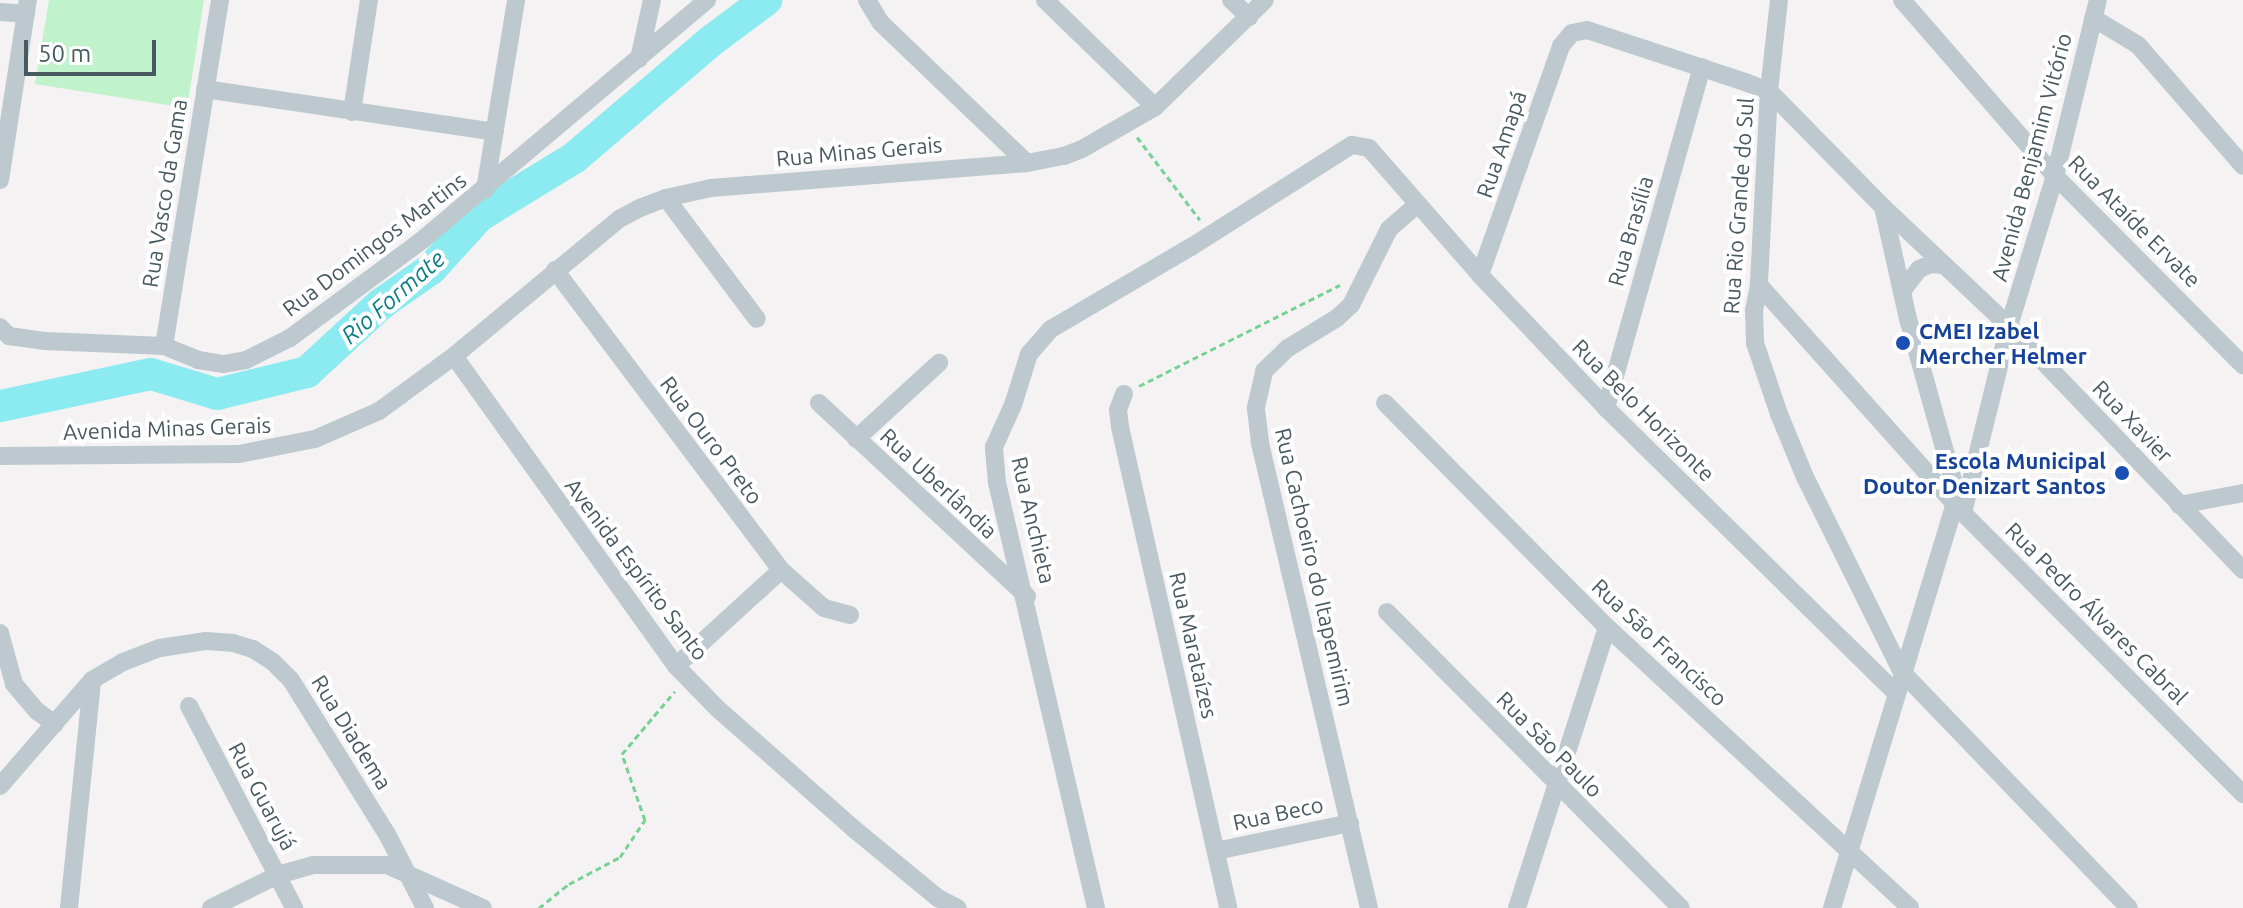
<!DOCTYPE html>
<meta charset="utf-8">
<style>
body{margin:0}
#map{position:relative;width:2243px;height:908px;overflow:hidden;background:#f4f2f2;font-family:Ubuntu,sans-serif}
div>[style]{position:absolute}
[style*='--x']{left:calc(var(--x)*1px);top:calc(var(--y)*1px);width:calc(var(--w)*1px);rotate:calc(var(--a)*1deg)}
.green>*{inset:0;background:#c0f2cc}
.river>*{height:32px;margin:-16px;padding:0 16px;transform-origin:16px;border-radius:16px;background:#8cebf0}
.path>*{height:3px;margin-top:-1.5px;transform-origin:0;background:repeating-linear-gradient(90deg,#76d196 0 6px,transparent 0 10px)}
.minor>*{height:18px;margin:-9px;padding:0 9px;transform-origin:9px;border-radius:9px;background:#bdc9cf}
.dots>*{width:22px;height:22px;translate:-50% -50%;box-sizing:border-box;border:4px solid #fff;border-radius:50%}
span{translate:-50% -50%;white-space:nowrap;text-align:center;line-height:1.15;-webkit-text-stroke:8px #fff;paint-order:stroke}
.street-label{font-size:22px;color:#495960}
.transit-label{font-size:22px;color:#164399;font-weight:700}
.left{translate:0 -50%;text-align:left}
.right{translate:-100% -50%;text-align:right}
.water-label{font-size:24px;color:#0a7e84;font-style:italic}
.scale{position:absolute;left:24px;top:40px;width:132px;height:36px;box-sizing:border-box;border:4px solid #495960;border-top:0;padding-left:10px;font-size:24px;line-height:28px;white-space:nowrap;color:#495960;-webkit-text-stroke:6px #fff;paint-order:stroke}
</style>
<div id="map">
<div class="green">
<div style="clip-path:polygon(49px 0,204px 0,187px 108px,35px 84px)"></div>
</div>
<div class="river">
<div style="--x:0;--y:406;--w:154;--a:-12"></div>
<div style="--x:151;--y:374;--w:69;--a:16.9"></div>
<div style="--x:217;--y:394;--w:93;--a:-13.7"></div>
<div style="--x:307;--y:372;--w:100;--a:-42.6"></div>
<div style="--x:381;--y:304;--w:61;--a:-35"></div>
<div style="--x:431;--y:269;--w:72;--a:-47.8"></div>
<div style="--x:479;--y:216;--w:111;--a:-31.4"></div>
<div style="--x:574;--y:158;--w:180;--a:-40.5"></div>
<div style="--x:711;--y:41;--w:69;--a:-36.7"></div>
</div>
<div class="path">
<div style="--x:1137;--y:137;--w:104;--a:52.8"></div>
<div style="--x:1139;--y:386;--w:225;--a:-26.7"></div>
<div style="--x:539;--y:908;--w:38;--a:-39"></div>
<div style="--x:569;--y:884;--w:58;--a:-27.9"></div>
<div style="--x:620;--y:857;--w:45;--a:-56"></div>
<div style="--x:645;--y:820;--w:70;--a:-109.2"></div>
<div style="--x:622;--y:754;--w:82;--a:-49.9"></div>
</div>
<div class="minor">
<div style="--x:867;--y:0;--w:27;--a:59"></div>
<div style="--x:881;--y:23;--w:202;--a:43.8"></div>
<div style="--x:1045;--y:0;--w:153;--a:44.2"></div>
<div style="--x:1231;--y:0;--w:25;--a:43"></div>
<div style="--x:1779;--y:0;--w:92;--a:96.3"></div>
<div style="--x:1769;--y:91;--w:194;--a:93"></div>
<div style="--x:1759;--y:285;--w:26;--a:101"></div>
<div style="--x:1754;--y:311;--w:32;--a:88"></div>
<div style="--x:1755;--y:343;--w:75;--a:71.3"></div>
<div style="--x:1779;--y:414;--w:68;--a:67.6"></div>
<div style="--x:1805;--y:477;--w:218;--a:63.6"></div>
<div style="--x:1902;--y:672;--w:327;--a:46.1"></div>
<div style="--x:1902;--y:0;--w:233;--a:49"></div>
<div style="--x:2055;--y:176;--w:267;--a:45.2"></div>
<div style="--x:0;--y:12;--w:26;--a:4"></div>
<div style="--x:2093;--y:18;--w:52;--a:31"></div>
<div style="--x:2138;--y:45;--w:160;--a:49"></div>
<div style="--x:639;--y:59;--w:60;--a:-77.6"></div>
<div style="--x:205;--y:89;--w:293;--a:8.4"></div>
<div style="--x:352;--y:112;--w:113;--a:-81.4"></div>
<div style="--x:0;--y:180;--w:182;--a:-81.2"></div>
<div style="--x:485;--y:190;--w:193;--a:-80.7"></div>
<div style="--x:666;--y:198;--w:151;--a:53.1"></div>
<div style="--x:555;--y:270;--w:376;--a:53"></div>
<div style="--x:781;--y:570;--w:57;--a:41.5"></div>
<div style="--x:824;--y:608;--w:27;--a:15"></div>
<div style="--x:1480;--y:275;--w:243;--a:-70.5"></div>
<div style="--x:1561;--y:46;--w:17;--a:-50"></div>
<div style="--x:1572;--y:33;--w:15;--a:-11"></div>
<div style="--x:1587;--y:30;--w:166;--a:18.2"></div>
<div style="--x:1745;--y:82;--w:26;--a:21"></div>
<div style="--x:1769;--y:91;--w:163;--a:45.5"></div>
<div style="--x:1883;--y:207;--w:173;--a:43.4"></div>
<div style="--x:2009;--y:326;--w:338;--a:46.2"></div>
<div style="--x:1759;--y:285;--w:306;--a:48.2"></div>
<div style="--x:1963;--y:513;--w:397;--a:45.1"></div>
<div style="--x:1902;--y:291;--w:28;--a:-52"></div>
<div style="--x:1919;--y:269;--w:13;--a:-23"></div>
<div style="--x:1931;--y:264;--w:13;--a:4"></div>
<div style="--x:0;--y:327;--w:13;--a:45"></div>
<div style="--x:9;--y:336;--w:37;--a:8"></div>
<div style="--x:46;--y:341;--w:118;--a:2.4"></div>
<div style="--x:164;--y:346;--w:37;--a:22"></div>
<div style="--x:198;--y:360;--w:26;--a:9"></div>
<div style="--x:224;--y:364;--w:22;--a:-10"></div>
<div style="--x:246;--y:360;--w:49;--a:-26.6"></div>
<div style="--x:290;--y:338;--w:163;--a:-36.5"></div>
<div style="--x:421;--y:241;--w:374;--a:-40.1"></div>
<div style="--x:164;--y:346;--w:351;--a:-80.8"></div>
<div style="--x:454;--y:356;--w:381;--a:54.4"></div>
<div style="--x:676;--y:666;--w:60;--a:45.7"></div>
<div style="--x:718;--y:709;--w:181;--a:41.4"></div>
<div style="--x:854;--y:829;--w:109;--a:39.4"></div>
<div style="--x:938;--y:898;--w:22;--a:27"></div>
<div style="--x:1124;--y:394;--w:17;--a:111"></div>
<div style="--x:1118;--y:410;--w:17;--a:83"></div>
<div style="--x:1120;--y:427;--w:493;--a:77.3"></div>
<div style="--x:819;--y:403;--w:284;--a:42.9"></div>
<div style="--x:1385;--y:403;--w:315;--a:45.3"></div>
<div style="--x:1607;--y:627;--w:413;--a:42.8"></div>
<div style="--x:1606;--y:408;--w:354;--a:-74.3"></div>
<div style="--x:856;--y:439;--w:113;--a:-42.5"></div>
<div style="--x:0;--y:456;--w:239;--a:-0.5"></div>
<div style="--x:239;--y:454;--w:77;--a:-11.2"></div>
<div style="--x:315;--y:439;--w:70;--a:-23.6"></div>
<div style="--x:379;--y:411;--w:93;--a:-36.3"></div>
<div style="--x:454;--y:356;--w:214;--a:-39.7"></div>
<div style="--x:619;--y:219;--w:24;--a:-28"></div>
<div style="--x:640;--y:208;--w:28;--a:-21"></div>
<div style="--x:666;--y:198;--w:46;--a:-12.5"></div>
<div style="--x:711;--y:188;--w:317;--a:-4.5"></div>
<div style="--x:1027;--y:163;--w:38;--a:-11"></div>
<div style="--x:1064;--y:156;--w:19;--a:-21"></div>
<div style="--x:1082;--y:149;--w:84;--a:-29.9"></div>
<div style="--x:1155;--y:107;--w:153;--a:-44.2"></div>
<div style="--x:2179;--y:505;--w:65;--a:-10.6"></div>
<div style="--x:1963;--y:513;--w:193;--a:-76.2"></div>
<div style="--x:2009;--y:326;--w:157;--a:-73"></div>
<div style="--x:2055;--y:176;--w:181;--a:-76.3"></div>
<div style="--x:1387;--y:612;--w:417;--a:45.2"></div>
<div style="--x:0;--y:633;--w:53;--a:74.6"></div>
<div style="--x:14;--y:684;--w:35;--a:50"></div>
<div style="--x:37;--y:711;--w:22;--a:36"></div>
<div style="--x:676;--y:666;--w:142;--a:-42.4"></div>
<div style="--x:189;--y:706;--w:228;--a:62.5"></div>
<div style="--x:0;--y:786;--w:140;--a:-49"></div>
<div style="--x:92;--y:680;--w:36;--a:-30"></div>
<div style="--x:123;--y:662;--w:40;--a:-21"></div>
<div style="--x:160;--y:648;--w:47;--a:-8.7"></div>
<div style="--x:206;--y:641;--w:27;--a:4"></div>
<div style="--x:233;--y:643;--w:21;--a:17"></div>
<div style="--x:253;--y:649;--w:24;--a:33"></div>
<div style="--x:273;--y:662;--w:25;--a:45"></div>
<div style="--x:291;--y:680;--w:181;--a:58.1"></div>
<div style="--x:387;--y:834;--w:83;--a:62.8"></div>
<div style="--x:1216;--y:851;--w:137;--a:-11.8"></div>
<div style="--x:69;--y:908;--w:229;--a:-84.2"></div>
<div style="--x:211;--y:908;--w:75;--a:-26.2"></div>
<div style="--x:278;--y:875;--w:37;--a:-16"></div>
<div style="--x:314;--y:865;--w:73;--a:0"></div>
<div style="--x:387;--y:865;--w:105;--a:24.1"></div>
<div style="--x:1096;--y:908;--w:436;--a:-103.1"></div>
<div style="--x:997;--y:483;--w:36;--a:-95"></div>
<div style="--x:994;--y:447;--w:46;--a:-65.7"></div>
<div style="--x:1013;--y:405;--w:53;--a:-72.6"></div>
<div style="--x:1029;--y:354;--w:33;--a:-49"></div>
<div style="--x:1051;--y:329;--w:162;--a:-30.4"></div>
<div style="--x:1191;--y:247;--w:191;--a:-32.4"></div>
<div style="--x:1352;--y:145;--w:17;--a:10"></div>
<div style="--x:1369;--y:148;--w:169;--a:48.8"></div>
<div style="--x:1480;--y:275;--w:183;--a:46.5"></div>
<div style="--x:1606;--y:408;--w:408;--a:44.5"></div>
<div style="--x:1369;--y:908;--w:479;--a:-103.2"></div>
<div style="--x:1260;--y:442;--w:35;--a:-97"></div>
<div style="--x:1256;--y:407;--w:37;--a:-77"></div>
<div style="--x:1264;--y:371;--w:33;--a:-44"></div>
<div style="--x:1288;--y:348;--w:57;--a:-31.5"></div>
<div style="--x:1337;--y:318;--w:19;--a:-43"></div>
<div style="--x:1351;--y:305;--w:85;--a:-63.4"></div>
<div style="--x:1389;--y:229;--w:38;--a:-41"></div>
<div style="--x:1517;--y:908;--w:295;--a:-72.2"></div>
<div style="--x:1832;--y:908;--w:422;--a:-73.1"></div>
<div style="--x:1955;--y:504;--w:24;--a:-95"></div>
<div style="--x:1953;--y:480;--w:167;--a:-105.6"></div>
<div style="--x:1908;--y:319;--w:115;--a:-102.6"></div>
</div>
<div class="dots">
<div style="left:1903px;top:343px;background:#1a4fb4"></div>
<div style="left:2122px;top:473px;background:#1a4fb4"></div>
</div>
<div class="street-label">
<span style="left:1501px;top:144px;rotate:-71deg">Rua Amapá</span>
<span style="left:859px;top:151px;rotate:-5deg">Rua Minas Gerais</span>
<span style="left:2031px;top:157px;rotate:-75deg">Avenida Benjamim Vitório</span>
<span style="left:164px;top:193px;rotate:-81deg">Rua Vasco da Gama</span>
<span style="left:1738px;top:206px;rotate:-86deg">Rua Rio Grande do Sul</span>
<span style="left:2135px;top:221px;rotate:45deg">Rua Ataíde Ervate</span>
<span style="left:1630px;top:231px;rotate:-74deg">Rua Brasília</span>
<span style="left:374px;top:244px;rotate:-37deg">Rua Domingos Martins</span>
<span style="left:1644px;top:410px;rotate:45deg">Rua Belo Horizonte</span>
<span style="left:2133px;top:421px;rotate:46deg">Rua Xavier</span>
<span style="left:167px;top:428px;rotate:-2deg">Avenida Minas Gerais</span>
<span style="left:712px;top:440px;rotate:53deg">Rua Ouro Preto</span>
<span style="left:939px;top:483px;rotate:43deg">Rua Uberlândia</span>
<span style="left:1034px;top:520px;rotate:77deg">Rua Anchieta</span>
<span style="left:1315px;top:567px;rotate:77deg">Rua Cachoeiro do Itapemirim</span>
<span style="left:637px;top:569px;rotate:53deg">Avenida Espírito Santo</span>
<span style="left:2097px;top:613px;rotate:45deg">Rua Pedro Álvares Cabral</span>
<span style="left:1660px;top:642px;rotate:43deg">Rua São Francisco</span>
<span style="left:1194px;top:645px;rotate:77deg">Rua Marataízes</span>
<span style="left:352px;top:732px;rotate:58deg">Rua Diadema</span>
<span style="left:1550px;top:744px;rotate:45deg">Rua São Paulo</span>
<span style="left:263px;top:796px;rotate:62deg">Rua Guarujá</span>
<span style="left:1278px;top:813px;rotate:-12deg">Rua Beco</span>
</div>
<div class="transit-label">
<span class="left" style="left:1919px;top:343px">CMEI Izabel<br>Mercher Helmer</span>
<span class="right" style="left:2106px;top:473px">Escola Municipal<br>Doutor Denizart Santos</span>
</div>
<div class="water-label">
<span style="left:393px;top:297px;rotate:-41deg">Rio Formate</span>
</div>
<div class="scale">50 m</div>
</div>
